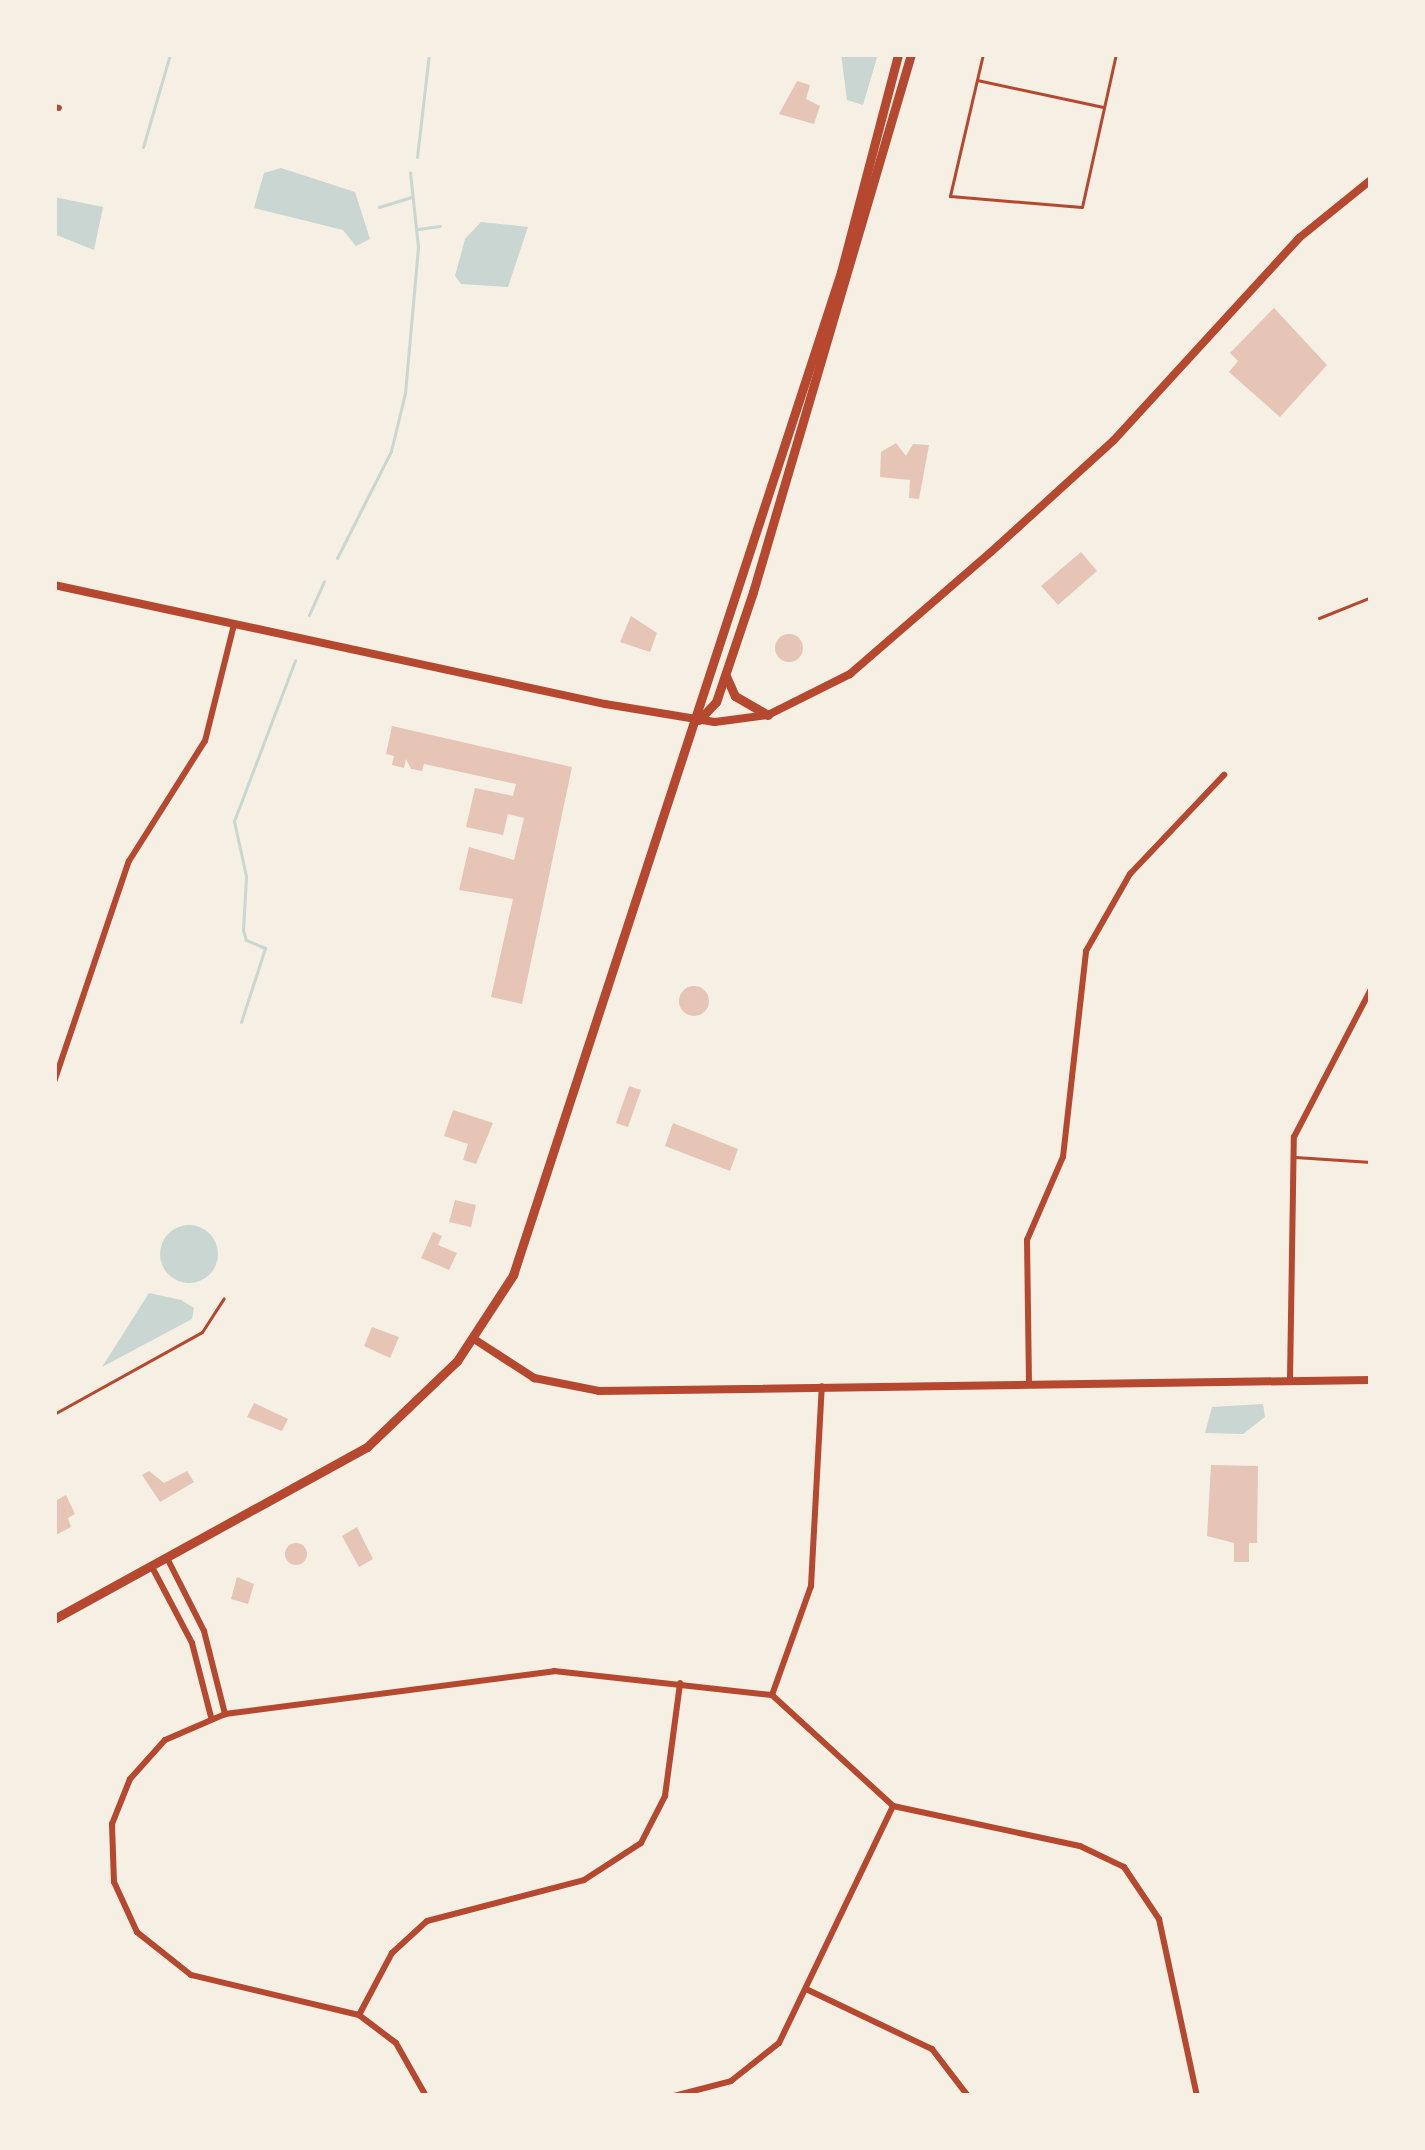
<!DOCTYPE html>
<style>
body{margin:0}
#map{position:relative;width:1425px;height:2150px;overflow:hidden;background:#f6efe4;font-family:"Fira Sans Condensed",sans-serif}
div>[style]{position:absolute}
[style*='--x']{left:calc(var(--x)*1px);top:calc(var(--y)*1px);width:calc(var(--w)*1px);rotate:calc(var(--a)*1deg)}
.water>*{inset:0;background:#c9d6d2}
.round{border-radius:50%}
.stream>*{height:3px;margin:-1.5px;padding:0 1.5px;transform-origin:1.5px;border-radius:1.5px;background:#c9d6d2}
.building>*{inset:0;background:#e6c5b7}
.service>*{height:3px;margin:-1.5px;padding:0 1.5px;transform-origin:1.5px;border-radius:1.5px;background:#b5482f}
.minor>*{height:6px;margin:-3px;padding:0 3px;transform-origin:3px;border-radius:3px;background:#b5482f}
.tertiary>*{height:8px;margin:-4px;padding:0 4px;transform-origin:4px;border-radius:4px;background:#b5482f}
.secondary>*{height:8px;margin:-4px;padding:0 4px;transform-origin:4px;border-radius:4px;background:#b5482f}
.primary>*{height:9px;margin:-4.5px;padding:0 4.5px;transform-origin:4.5px;border-radius:4.5px;background:#b5482f}
span{translate:-50% -50%;white-space:nowrap;text-align:center;line-height:1.15;-webkit-text-stroke:10px #f6efe4;paint-order:stroke}
.frame{position:absolute;inset:0;border:57px solid #f6efe4;pointer-events:none}
</style>
<div id="map">
<div class="water">
<div style="clip-path:polygon(841px 54px,878px 54px,863px 105px,847px 100px)"></div>
<div style="clip-path:polygon(281px 168px,355px 192px,370px 239px,356px 246px,343px 230px,254px 208px,264px 173px)"></div>
<div style="clip-path:polygon(54px 197px,103px 207px,94px 250px,54px 234px)"></div>
<div style="clip-path:polygon(481px 222px,528px 227px,508px 287px,461px 284px,455px 276px,465px 239px)"></div>
<div class="round" style="left:160px;top:1225px;width:58px;height:58px"></div>
<div style="clip-path:polygon(149px 1293px,181px 1300px,194px 1308px,192px 1319px,102px 1367px)"></div>
<div style="clip-path:polygon(1263px 1404px,1265px 1417px,1243px 1434px,1205px 1433px,1212px 1407px)"></div>
</div>
<div class="stream">
<div style="--x:143;--y:147;--w:97;--a:-73.8"></div>
<div style="--x:417;--y:157;--w:104;--a:-83.4"></div>
<div style="--x:379;--y:207;--w:34;--a:-17"></div>
<div style="--x:418;--y:229;--w:22;--a:-8"></div>
<div style="--x:337;--y:558;--w:120;--a:-63.2"></div>
<div style="--x:391;--y:451;--w:60;--a:-76.4"></div>
<div style="--x:405;--y:393;--w:147;--a:-84.9"></div>
<div style="--x:418;--y:247;--w:75;--a:-96.1"></div>
<div style="--x:309;--y:615;--w:37;--a:-66"></div>
<div style="--x:241;--y:1022;--w:78;--a:-72"></div>
<div style="--x:265;--y:948;--w:21;--a:-157"></div>
<div style="--x:246;--y:940;--w:10;--a:-107"></div>
<div style="--x:243;--y:930;--w:54;--a:-86.8"></div>
<div style="--x:246;--y:876;--w:56;--a:-102.3"></div>
<div style="--x:234;--y:821;--w:172;--a:-69.2"></div>
</div>
<div class="building">
<div style="clip-path:polygon(797px 81px,810px 85px,806px 99px,820px 106px,814px 124px,779px 114px)"></div>
<div style="clip-path:polygon(1274px 308px,1327px 365px,1280px 417px,1229px 372px,1238px 361px,1230px 353px)"></div>
<div style="clip-path:polygon(896px 443px,906px 456px,913px 444px,929px 445px,919px 499px,909px 498px,910px 480px,880px 477px,881px 452px)"></div>
<div style="clip-path:polygon(1081px 552px,1097px 571px,1058px 605px,1041px 586px)"></div>
<div style="clip-path:polygon(631px 616px,657px 633px,650px 652px,620px 642px)"></div>
<div class="round" style="left:775px;top:634px;width:28px;height:28px"></div>
<div style="clip-path:polygon(392px 726px,572px 767px,522px 1004px,491px 997px,513px 899px,459px 890px,469px 847px,514px 860px,524px 818px,508px 814px,503px 835px,466px 827px,475px 788px,513px 796px,516px 784px,424px 764px,422px 771px,411px 769px,406px 759px,404px 768px,392px 765px,394px 756px,386px 754px)"></div>
<div class="round" style="left:679px;top:986px;width:30px;height:30px"></div>
<div style="clip-path:polygon(629px 1086px,641px 1090px,628px 1127px,616px 1123px)"></div>
<div style="clip-path:polygon(453px 1110px,493px 1123px,476px 1164px,463px 1160px,468px 1144px,444px 1136px)"></div>
<div style="clip-path:polygon(673px 1123px,738px 1149px,730px 1171px,665px 1146px)"></div>
<div style="clip-path:polygon(455px 1200px,476px 1205px,471px 1227px,449px 1222px)"></div>
<div style="clip-path:polygon(433px 1232px,442px 1236px,438px 1245px,457px 1253px,449px 1270px,421px 1258px)"></div>
<div style="clip-path:polygon(372px 1327px,399px 1337px,390px 1358px,364px 1346px)"></div>
<div style="clip-path:polygon(254px 1403px,288px 1419px,282px 1431px,247px 1417px)"></div>
<div style="clip-path:polygon(1211px 1465px,1258px 1466px,1257px 1543px,1249px 1543px,1249px 1562px,1234px 1562px,1234px 1543px,1207px 1536px)"></div>
<div style="clip-path:polygon(149px 1471px,164px 1483px,187px 1471px,194px 1482px,160px 1502px,142px 1475px)"></div>
<div style="clip-path:polygon(54px 1493px,57px 1500px,66px 1495px,75px 1514px,68px 1518px,71px 1527px,54px 1536px)"></div>
<div style="clip-path:polygon(357px 1527px,373px 1559px,359px 1567px,342px 1536px)"></div>
<div class="round" style="left:285px;top:1543px;width:22px;height:22px"></div>
<div style="clip-path:polygon(237px 1577px,254px 1584px,248px 1604px,231px 1599px)"></div>
</div>
<div class="service">
<div style="--x:983;--y:54;--w:146;--a:103.1"></div>
<div style="--x:950;--y:196;--w:132;--a:4.8"></div>
<div style="--x:1082;--y:207;--w:157;--a:-77.5"></div>
<div style="--x:977;--y:80;--w:129;--a:12.1"></div>
<div style="--x:1319;--y:618;--w:56;--a:-22"></div>
<div style="--x:1295;--y:1157;--w:76;--a:3.8"></div>
<div style="--x:54;--y:1414;--w:169;--a:-29"></div>
<div style="--x:202;--y:1332;--w:40;--a:-57.1"></div>
</div>
<div class="minor">
<div style="--x:54;--y:107;--w:5;--a:11"></div>
<div style="--x:54;--y:1082;--w:233;--a:-71.3"></div>
<div style="--x:129;--y:861;--w:142;--a:-57.7"></div>
<div style="--x:205;--y:741;--w:120;--a:-76"></div>
<div style="--x:1290;--y:1380;--w:243;--a:-89.1"></div>
<div style="--x:1294;--y:1137;--w:167;--a:-62.5"></div>
<div style="--x:1029;--y:1383;--w:143;--a:-90.8"></div>
<div style="--x:1027;--y:1240;--w:90;--a:-66.6"></div>
<div style="--x:1063;--y:1157;--w:207;--a:-83.6"></div>
<div style="--x:1086;--y:951;--w:89;--a:-60.3"></div>
<div style="--x:1130;--y:874;--w:137;--a:-46.5"></div>
<div style="--x:167;--y:1558;--w:82;--a:63.1"></div>
<div style="--x:204;--y:1631;--w:86;--a:75.8"></div>
<div style="--x:152;--y:1567;--w:86;--a:62.2"></div>
<div style="--x:192;--y:1643;--w:76;--a:75.6"></div>
<div style="--x:772;--y:1695;--w:116;--a:-70.3"></div>
<div style="--x:811;--y:1586;--w:200;--a:-86.9"></div>
<div style="--x:806;--y:1989;--w:140;--a:25.5"></div>
<div style="--x:932;--y:2049;--w:59;--a:52.5"></div>
<div style="--x:359;--y:2015;--w:70;--a:-62"></div>
<div style="--x:392;--y:1953;--w:47;--a:-42.4"></div>
<div style="--x:427;--y:1921;--w:162;--a:-14.6"></div>
<div style="--x:584;--y:1880;--w:68;--a:-33"></div>
<div style="--x:641;--y:1843;--w:53;--a:-62.9"></div>
<div style="--x:665;--y:1796;--w:114;--a:-82.4"></div>
<div style="--x:426;--y:2096;--w:61;--a:-119.5"></div>
<div style="--x:396;--y:2043;--w:46;--a:-142.9"></div>
<div style="--x:359;--y:2015;--w:173;--a:-166.6"></div>
<div style="--x:191;--y:1975;--w:69;--a:-141.5"></div>
<div style="--x:137;--y:1932;--w:55;--a:-114.7"></div>
<div style="--x:114;--y:1882;--w:58;--a:-92"></div>
<div style="--x:112;--y:1824;--w:48;--a:-68.2"></div>
<div style="--x:130;--y:1779;--w:52;--a:-48.1"></div>
<div style="--x:165;--y:1740;--w:65;--a:-23.4"></div>
<div style="--x:225;--y:1714;--w:332;--a:-7.4"></div>
<div style="--x:554;--y:1671;--w:219;--a:6.3"></div>
<div style="--x:772;--y:1695;--w:164;--a:42.5"></div>
<div style="--x:893;--y:1806;--w:191;--a:12.1"></div>
<div style="--x:1080;--y:1846;--w:49;--a:25.5"></div>
<div style="--x:1124;--y:1867;--w:63;--a:56.1"></div>
<div style="--x:1159;--y:1919;--w:181;--a:77.9"></div>
<div style="--x:674;--y:2096;--w:59;--a:-14.7"></div>
<div style="--x:731;--y:2081;--w:61;--a:-38.4"></div>
<div style="--x:779;--y:2043;--w:263;--a:-64.3"></div>
</div>
<div class="tertiary">
<div style="--x:474;--y:1339;--w:72;--a:33"></div>
<div style="--x:534;--y:1378;--w:66;--a:11.3"></div>
<div style="--x:599;--y:1391;--w:772;--a:-0.82"></div>
</div>
<div class="secondary">
<div style="--x:54;--y:585;--w:564;--a:12.19"></div>
<div style="--x:605;--y:704;--w:111;--a:9.3"></div>
<div style="--x:715;--y:722;--w:53;--a:-7.5"></div>
<div style="--x:768;--y:715;--w:92;--a:-26.6"></div>
<div style="--x:850;--y:674;--w:186;--a:-40.9"></div>
<div style="--x:991;--y:552;--w:166;--a:-42.3"></div>
<div style="--x:1114;--y:440;--w:274;--a:-47.5"></div>
<div style="--x:1299;--y:238;--w:92;--a:-38.9"></div>
</div>
<div class="primary">
<div style="--x:726;--y:676;--w:22;--a:66"></div>
<div style="--x:735;--y:696;--w:38;--a:30"></div>
<div style="--x:699;--y:720;--w:25;--a:-47"></div>
<div style="--x:716;--y:702;--w:116;--a:-71.4"></div>
<div style="--x:753;--y:592;--w:561;--a:-73.63"></div>
<div style="--x:54;--y:1619;--w:357;--a:-28.8"></div>
<div style="--x:367;--y:1447;--w:124;--a:-43.7"></div>
<div style="--x:457;--y:1361;--w:103;--a:-56.9"></div>
<div style="--x:513;--y:1275;--w:1055;--a:-71.89"></div>
<div style="--x:841;--y:272;--w:225;--a:-75.3"></div>
</div>
<div class="frame"></div>
</div>
